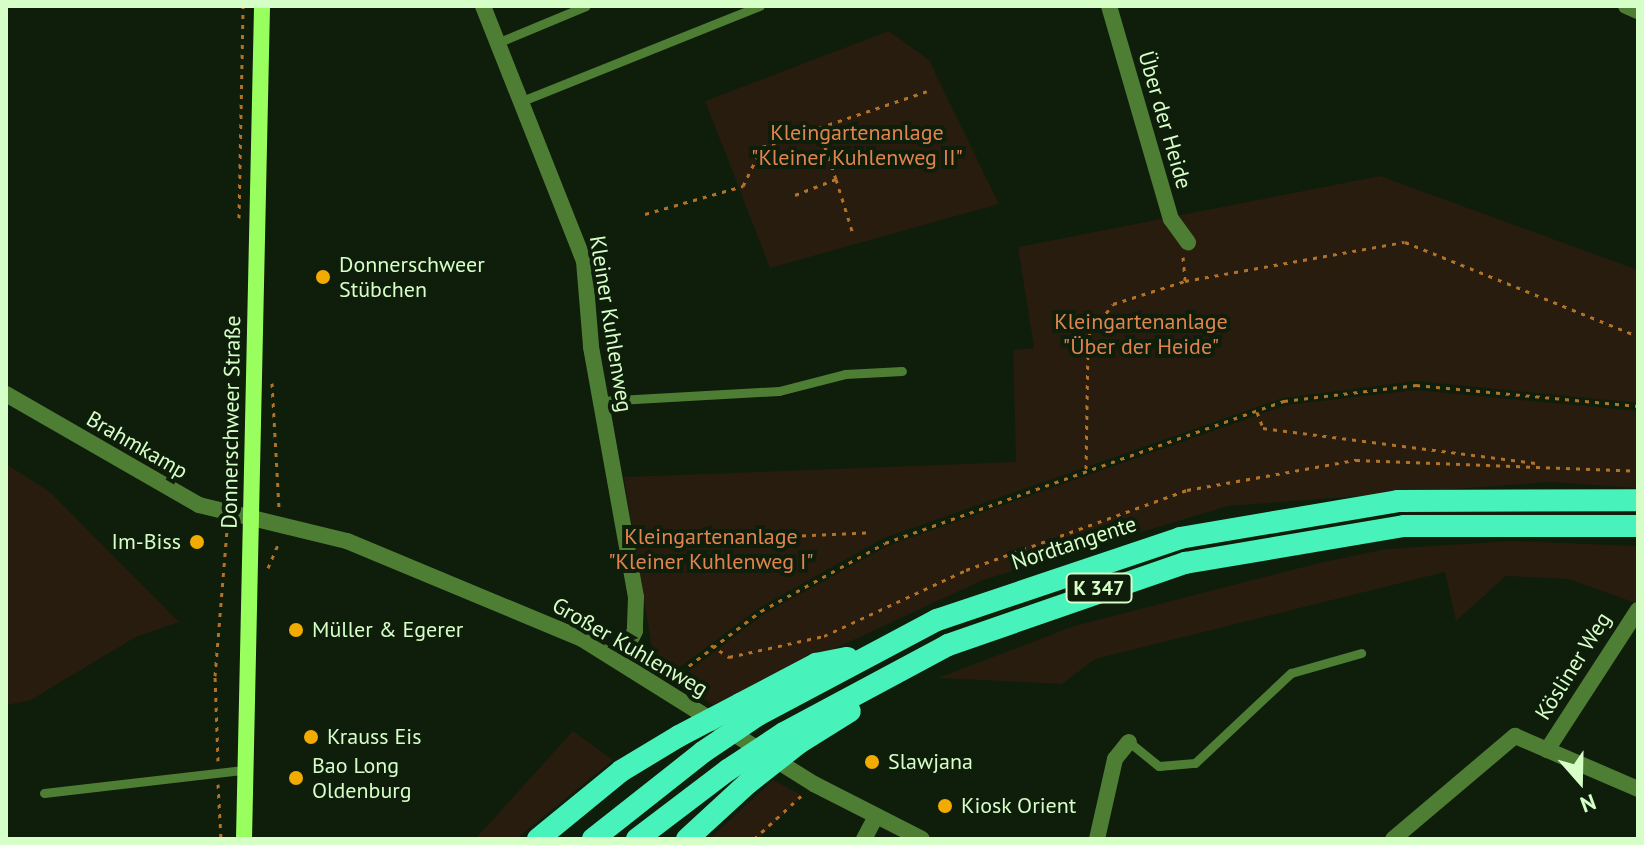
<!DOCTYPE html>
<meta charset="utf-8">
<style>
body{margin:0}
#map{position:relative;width:1644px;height:845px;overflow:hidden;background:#0f1d0b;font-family:"PT Sans",sans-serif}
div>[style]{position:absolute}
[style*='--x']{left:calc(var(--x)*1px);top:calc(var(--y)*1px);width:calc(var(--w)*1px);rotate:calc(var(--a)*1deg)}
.green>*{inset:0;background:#271c0e}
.path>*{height:3px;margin-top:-1.5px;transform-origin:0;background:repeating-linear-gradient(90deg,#b27328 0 4px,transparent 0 10px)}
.service>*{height:9px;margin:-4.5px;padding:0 4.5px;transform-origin:4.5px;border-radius:4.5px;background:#4e7e34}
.minor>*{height:16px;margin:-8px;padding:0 8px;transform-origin:8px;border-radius:8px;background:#4e7e34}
.secondary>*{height:16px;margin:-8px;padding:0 8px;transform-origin:8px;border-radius:8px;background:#99ff5e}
.trunk>*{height:22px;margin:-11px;padding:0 11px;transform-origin:11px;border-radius:11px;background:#48f3bb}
.trunk-bridge>*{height:22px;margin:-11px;padding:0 11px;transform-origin:11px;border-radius:11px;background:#48f3bb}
.dots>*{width:22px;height:22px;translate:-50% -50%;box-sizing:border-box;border:4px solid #0f1d0b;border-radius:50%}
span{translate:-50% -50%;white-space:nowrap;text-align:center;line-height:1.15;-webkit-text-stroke:8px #0f1d0b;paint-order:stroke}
.shield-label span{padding:2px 6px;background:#0f1d0b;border:2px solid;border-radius:6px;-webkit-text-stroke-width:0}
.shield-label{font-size:20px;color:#d6ffc7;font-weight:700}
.street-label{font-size:22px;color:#d6ffc7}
.park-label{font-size:22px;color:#e28450}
.poi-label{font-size:22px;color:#d6ffc7}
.left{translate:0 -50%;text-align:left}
.right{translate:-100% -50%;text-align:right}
.frame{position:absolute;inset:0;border:8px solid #d6ffc7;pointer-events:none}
.north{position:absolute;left:1540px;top:741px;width:80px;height:80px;-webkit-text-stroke:6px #0f1d0b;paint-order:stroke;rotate:160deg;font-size:22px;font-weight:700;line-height:32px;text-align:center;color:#d6ffc7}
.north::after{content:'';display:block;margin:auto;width:28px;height:36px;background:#d6ffc7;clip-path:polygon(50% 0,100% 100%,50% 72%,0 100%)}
</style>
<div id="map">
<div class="green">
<div style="clip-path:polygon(889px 31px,929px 60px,999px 204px,770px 268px,705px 101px)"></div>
<div style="clip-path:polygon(1380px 176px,1638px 270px,1638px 403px,1416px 381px,1283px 398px,884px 538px,759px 608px,668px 676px,655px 667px,624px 477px,1016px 462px,1013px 350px,1034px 348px,1018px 247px)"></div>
<div style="clip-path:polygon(1416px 390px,1638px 411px,1638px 488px,1549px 482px,1228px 506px,983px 580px,713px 705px,676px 681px,764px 614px,887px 546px,1286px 405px)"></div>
<div style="clip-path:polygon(6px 464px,50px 492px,179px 622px,136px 637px,29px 701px,6px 705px)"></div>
<div style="clip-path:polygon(1510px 541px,1638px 546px,1638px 604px,1569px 579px,1506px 576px,1456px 621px,1445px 572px,1095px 659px,1062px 684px,938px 678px,1074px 626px,1319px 563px,1386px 549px)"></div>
<div style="clip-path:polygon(573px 731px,613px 760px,516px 839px,475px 839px)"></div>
<div style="clip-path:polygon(773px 780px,803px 796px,758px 839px,709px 839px)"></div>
</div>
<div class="path">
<div style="--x:836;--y:179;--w:58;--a:72.8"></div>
<div style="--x:795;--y:195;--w:44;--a:-21.3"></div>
<div style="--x:836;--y:179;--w:52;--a:-109.1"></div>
<div style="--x:645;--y:214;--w:102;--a:-15.9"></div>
<div style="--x:743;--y:186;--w:43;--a:-64"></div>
<div style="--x:762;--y:147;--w:174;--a:-18.7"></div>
<div style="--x:239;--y:218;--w:212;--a:-88.9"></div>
<div style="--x:1183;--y:257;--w:24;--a:85"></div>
<div style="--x:272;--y:383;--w:124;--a:86.8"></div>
<div style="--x:1257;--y:412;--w:17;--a:69"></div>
<div style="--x:1263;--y:428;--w:275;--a:7.3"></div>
<div style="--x:1086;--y:469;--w:132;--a:-89.1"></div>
<div style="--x:1088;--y:337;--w:41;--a:-52.9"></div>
<div style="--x:1113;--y:304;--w:76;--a:-17.7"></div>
<div style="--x:1185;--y:281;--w:223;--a:-10.1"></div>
<div style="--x:1405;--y:242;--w:251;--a:22"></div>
<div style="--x:229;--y:498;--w:49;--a:-84.2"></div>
<div style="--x:642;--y:543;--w:230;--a:-2.7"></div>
<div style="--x:268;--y:568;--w:28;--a:-67"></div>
<div style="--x:711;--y:645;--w:22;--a:34"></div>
<div style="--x:729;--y:657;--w:97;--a:-12.5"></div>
<div style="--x:824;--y:636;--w:157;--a:-24.9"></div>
<div style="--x:966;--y:570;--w:235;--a:-19.9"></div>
<div style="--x:1187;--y:490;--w:172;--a:-10.1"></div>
<div style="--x:1356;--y:460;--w:282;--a:2.2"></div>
<div style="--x:673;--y:678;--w:111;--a:-37.3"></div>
<div style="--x:761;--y:611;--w:141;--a:-28.7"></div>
<div style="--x:885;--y:543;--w:424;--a:-19.6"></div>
<div style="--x:1284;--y:401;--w:133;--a:-6.9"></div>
<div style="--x:1416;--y:385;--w:223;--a:5.4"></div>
<div style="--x:218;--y:761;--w:85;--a:-92"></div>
<div style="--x:215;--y:676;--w:147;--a:-85.3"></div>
<div style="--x:218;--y:784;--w:55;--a:86.9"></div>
<div style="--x:754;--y:839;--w:65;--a:-42.5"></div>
</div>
<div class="service">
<div style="--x:497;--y:43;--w:96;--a:-22.6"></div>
<div style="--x:522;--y:101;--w:256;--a:-21.8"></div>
<div style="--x:600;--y:401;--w:179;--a:-3.2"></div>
<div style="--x:779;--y:391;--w:68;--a:-14.4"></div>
<div style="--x:845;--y:374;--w:57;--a:-3"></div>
<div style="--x:1129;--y:742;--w:38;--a:39"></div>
<div style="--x:1159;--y:766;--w:36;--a:-5"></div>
<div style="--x:1195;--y:763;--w:132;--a:-43.2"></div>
<div style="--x:1291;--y:673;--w:73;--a:-15.9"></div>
<div style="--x:44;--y:793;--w:201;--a:-6.6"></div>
</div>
<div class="minor">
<div style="--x:483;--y:6;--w:274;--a:68.4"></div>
<div style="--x:584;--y:261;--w:86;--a:85.3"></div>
<div style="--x:591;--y:347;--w:254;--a:79.8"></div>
<div style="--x:636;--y:597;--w:34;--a:92"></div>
<div style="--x:635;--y:631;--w:34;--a:117"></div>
<div style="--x:1109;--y:6;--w:222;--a:73.8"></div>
<div style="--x:1171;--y:219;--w:29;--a:54"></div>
<div style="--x:1626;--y:6;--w:13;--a:23"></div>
<div style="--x:6;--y:394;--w:223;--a:29.9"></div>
<div style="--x:199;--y:505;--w:152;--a:13.7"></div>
<div style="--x:347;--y:541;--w:255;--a:22.6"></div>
<div style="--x:582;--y:639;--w:274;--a:32"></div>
<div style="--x:814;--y:784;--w:121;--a:27"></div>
<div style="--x:1547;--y:750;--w:167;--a:-57"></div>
<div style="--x:864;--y:839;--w:26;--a:-62"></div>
<div style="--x:1097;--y:839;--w:82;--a:-77.3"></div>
<div style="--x:1115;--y:759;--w:22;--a:-51"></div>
<div style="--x:1393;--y:839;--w:160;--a:-40.2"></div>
<div style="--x:1515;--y:736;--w:134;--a:23.3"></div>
</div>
<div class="secondary">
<div style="--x:244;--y:839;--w:833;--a:-88.76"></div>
</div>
<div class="trunk">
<div style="--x:740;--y:704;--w:86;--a:-27.8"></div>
<div style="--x:816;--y:664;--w:32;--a:-11"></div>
<div style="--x:758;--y:715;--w:203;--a:-28"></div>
<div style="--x:937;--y:620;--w:256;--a:-18.6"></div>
<div style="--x:1180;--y:538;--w:221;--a:-9.6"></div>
<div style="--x:1398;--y:501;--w:240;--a:-0.2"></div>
<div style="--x:784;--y:733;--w:186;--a:-28.2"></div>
<div style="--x:948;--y:645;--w:251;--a:-19.1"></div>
<div style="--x:1185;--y:563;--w:222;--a:-9.6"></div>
<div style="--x:1404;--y:526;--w:234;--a:0"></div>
<div style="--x:799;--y:743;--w:60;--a:-32.1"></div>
<div style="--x:538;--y:839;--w:107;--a:-39.3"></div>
<div style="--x:621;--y:771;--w:68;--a:-31.1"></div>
<div style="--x:593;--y:839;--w:140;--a:-38.3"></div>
<div style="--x:637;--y:839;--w:114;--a:-37.2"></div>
<div style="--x:687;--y:839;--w:83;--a:-42.6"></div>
</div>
<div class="trunk-bridge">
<div style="--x:679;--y:736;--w:69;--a:-27.7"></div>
<div style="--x:703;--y:752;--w:66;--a:-33.9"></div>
<div style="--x:728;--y:770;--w:67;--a:-33.5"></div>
<div style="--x:748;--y:783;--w:65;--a:-38.1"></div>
</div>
<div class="dots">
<div style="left:323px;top:277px;background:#f2ab00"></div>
<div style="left:197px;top:542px;background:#f2ab00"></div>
<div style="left:296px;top:630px;background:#f2ab00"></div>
<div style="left:311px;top:737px;background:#f2ab00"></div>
<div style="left:872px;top:762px;background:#f2ab00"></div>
<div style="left:296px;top:778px;background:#f2ab00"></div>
<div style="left:945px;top:806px;background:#f2ab00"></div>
</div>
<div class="shield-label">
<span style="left:1099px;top:588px">K 347</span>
</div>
<div class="street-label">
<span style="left:1165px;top:120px;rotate:74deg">Über der Heide</span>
<span style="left:611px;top:324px;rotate:81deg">Kleiner Kuhlenweg</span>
<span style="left:231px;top:422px;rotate:-89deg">Donnerschweer Straße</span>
<span style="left:137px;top:445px;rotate:30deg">Brahmkamp</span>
<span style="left:1074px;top:543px;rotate:-18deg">Nordtangente</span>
<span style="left:630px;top:647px;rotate:30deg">Großer Kuhlenweg</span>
<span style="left:1573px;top:666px;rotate:-58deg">Kösliner Weg</span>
</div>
<div class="park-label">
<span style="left:857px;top:145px">Kleingartenanlage<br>"Kleiner Kuhlenweg II"</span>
<span style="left:1141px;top:334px">Kleingartenanlage<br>"Über der Heide"</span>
<span style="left:711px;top:549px">Kleingartenanlage<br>"Kleiner Kuhlenweg I"</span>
</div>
<div class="poi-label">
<span class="left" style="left:339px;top:277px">Donnerschweer<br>Stübchen</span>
<span class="right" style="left:181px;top:542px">Im-Biss</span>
<span class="left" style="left:312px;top:630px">Müller &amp; Egerer</span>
<span class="left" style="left:327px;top:737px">Krauss Eis</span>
<span class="left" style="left:888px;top:762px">Slawjana</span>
<span class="left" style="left:312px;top:778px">Bao Long<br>Oldenburg</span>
<span class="left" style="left:961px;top:806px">Kiosk Orient</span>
</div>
<div class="frame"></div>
<div class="north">N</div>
</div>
